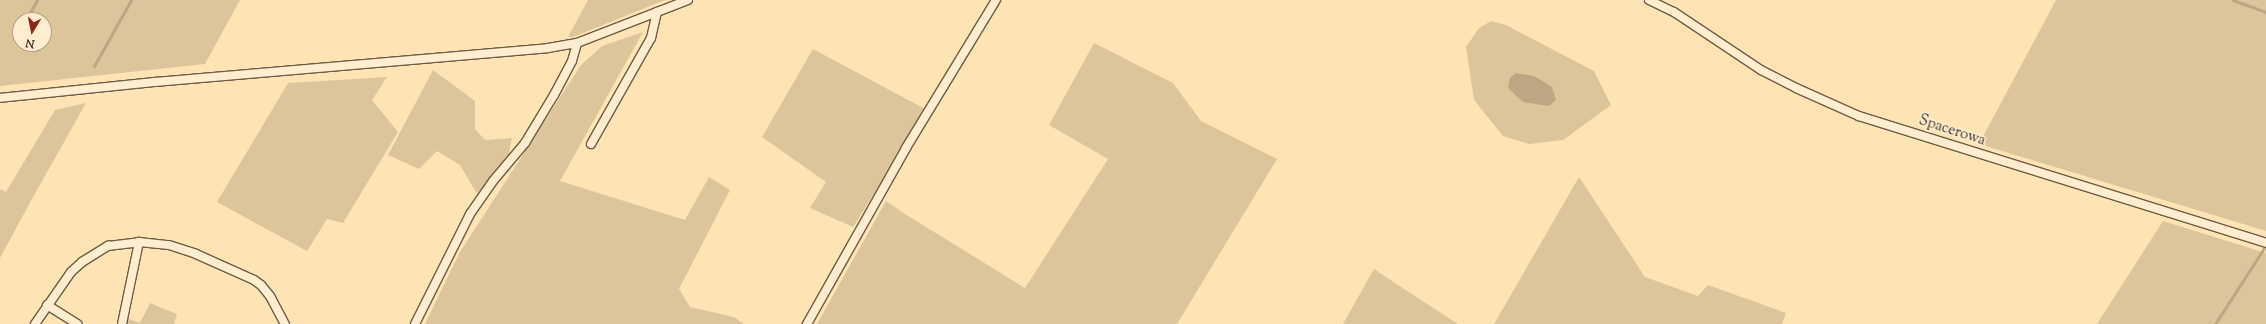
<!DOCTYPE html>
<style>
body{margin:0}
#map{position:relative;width:2266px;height:324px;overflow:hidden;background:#fee4b4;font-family:"Sorts Mill Goudy",serif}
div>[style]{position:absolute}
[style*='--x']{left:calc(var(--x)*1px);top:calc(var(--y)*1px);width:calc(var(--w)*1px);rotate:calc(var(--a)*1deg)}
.green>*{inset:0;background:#ddc59b}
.water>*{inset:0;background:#bda682}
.stream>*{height:3px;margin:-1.5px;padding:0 1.5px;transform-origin:1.5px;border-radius:1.5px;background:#bda682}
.roads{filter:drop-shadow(1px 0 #6e5c46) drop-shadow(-1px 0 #6e5c46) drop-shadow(0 1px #6e5c46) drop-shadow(0 -1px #6e5c46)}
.minor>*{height:8px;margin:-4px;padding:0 4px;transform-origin:4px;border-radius:4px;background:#feedce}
span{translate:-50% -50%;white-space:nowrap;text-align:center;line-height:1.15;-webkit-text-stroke:3.5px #feedce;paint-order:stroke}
.street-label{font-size:15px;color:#3e2e21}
.north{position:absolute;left:12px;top:12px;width:40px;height:40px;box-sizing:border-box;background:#feedce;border:1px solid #b1a189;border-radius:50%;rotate:190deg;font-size:11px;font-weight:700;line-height:16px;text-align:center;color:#3e2e21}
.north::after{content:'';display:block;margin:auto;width:14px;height:18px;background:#8f2418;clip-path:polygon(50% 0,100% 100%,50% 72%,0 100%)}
</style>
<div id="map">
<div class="green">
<div style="clip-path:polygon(evenodd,0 0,240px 0,205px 64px,0 86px,0 0,20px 20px,44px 20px,44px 44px,20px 44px,20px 20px)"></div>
<div style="clip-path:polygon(588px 0,665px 0,573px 37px,568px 37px)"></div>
<div style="clip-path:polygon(2056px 0,2266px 0,2266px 231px,1979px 144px)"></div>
<div style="clip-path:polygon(1491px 21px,1506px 25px,1594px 71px,1611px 105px,1563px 140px,1529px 144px,1503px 136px,1474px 100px,1466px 47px,1479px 28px)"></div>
<div style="clip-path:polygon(643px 32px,560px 181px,685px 220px,709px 177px,730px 190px,679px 289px,690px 307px,734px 317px,744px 324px,425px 324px,460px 252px,581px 65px,602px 46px)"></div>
<div style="clip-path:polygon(1094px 43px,1173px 83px,1201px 121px,1277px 159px,1177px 324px,817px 324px,886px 201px,905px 214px,1025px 288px,1108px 159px,1049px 125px)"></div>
<div style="clip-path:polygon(813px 49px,927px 110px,853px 227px,810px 208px,826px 182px,762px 137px)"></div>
<div style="clip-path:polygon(433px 70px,475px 101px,475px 129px,485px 140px,512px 138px,509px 154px,477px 194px,460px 165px,437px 151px,419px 169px,388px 155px)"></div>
<div style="clip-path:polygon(387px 77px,372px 100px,398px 132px,343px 223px,327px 219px,307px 251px,217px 202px,288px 83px)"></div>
<div style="clip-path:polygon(86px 103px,32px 199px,0 258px,0 189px,6px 192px,55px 110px)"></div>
<div style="clip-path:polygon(1579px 177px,1645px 277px,1698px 296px,1708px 285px,1786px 313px,1782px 324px,1494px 324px)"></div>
<div style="clip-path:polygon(2163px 221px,2266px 253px,2266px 324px,2097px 324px)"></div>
<div style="clip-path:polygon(1374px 269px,1398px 285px,1458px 324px,1343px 324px)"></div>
<div style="clip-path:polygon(150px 303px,177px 314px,174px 324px,119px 324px,123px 317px,140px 323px)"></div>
</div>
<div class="water">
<div style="clip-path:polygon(1516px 73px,1534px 76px,1552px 87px,1556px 100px,1549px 106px,1523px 102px,1508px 88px,1510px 78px)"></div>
</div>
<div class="stream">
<div style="--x:2233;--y:0;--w:35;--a:20"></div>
<div style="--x:26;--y:20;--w:23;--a:-61"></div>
<div style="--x:18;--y:34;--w:4;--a:-56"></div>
<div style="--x:94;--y:66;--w:76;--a:-60.7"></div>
<div style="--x:2215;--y:324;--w:90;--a:-57.2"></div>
</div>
<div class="roads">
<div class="minor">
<div style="--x:1649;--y:0;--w:28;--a:26"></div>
<div style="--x:1674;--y:12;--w:105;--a:33.7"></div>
<div style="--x:1761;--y:70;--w:39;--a:27"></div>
<div style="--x:1796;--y:88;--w:69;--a:24"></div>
<div style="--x:1859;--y:116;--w:426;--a:17.3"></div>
<div style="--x:0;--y:98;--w:156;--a:-5.9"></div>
<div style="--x:155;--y:82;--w:394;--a:-4.9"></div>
<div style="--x:548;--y:48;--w:29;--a:-10"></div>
<div style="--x:577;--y:43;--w:119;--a:-21.2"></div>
<div style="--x:591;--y:144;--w:122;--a:-60.5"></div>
<div style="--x:651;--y:38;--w:27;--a:-77"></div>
<div style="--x:47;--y:305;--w:36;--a:32"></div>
<div style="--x:35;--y:324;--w:63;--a:-55.3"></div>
<div style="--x:71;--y:272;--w:15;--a:-42"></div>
<div style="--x:82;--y:262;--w:31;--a:-32"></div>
<div style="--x:108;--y:246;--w:31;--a:-7"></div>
<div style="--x:139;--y:242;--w:30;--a:6"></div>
<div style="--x:169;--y:245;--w:28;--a:18"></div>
<div style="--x:196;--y:254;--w:64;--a:24.1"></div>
<div style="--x:254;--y:280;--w:9;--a:36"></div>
<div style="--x:261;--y:285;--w:14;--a:51"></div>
<div style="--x:270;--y:296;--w:32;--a:62"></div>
<div style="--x:122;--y:324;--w:84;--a:-78.3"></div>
<div style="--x:415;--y:324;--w:123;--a:-63.4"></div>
<div style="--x:470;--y:214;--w:40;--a:-55.1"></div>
<div style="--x:493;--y:181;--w:50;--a:-49.9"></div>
<div style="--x:525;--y:143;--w:56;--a:-58.9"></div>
<div style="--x:554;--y:95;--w:38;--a:-62"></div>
<div style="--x:572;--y:61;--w:19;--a:-74"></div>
<div style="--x:807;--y:324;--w:202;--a:-60.6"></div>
<div style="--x:906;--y:148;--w:173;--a:-58.7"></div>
</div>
</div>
<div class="street-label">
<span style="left:1952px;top:131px;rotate:18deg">Spacerowa</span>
</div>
<div class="north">N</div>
</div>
